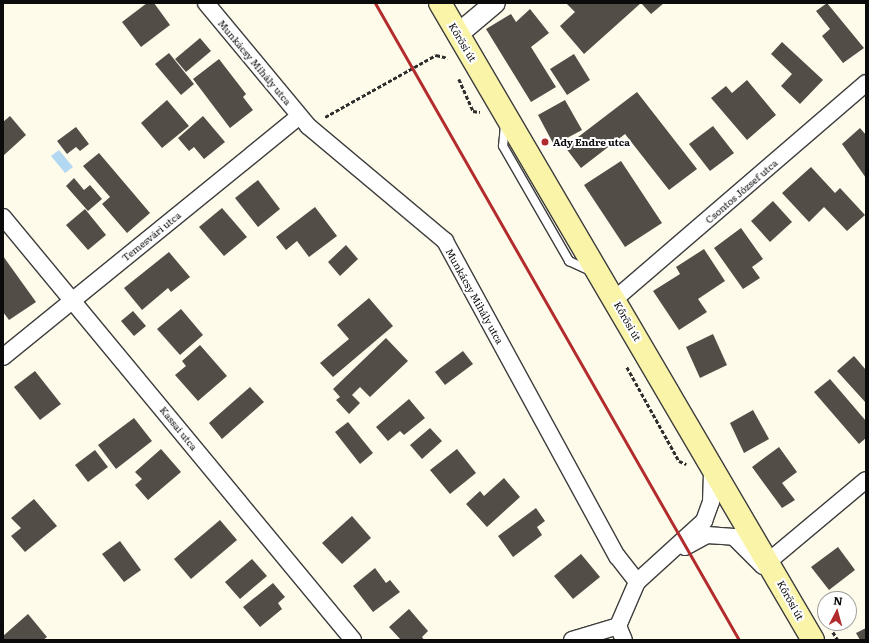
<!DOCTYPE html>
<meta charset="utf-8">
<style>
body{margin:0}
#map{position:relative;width:869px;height:643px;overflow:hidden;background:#fefbea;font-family:Literata,serif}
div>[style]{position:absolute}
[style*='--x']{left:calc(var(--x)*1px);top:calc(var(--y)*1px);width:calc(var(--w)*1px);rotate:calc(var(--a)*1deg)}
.water>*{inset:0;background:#b2d8f2}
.building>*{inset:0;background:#534d48}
.path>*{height:2.5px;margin-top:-1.25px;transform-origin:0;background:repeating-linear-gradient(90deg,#2d2d2d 0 4px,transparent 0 6px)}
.roads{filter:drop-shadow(1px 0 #3e3e3e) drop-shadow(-1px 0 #3e3e3e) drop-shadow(0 1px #3e3e3e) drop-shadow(0 -1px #3e3e3e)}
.service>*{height:8px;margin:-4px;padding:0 4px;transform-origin:4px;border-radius:4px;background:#fff}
.minor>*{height:16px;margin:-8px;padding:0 8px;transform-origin:8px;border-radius:8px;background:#fff}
.tertiary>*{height:20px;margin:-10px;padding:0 10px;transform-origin:10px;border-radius:10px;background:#fff}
.secondary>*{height:22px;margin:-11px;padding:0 11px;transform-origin:11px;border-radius:11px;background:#faf4a9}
.rail>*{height:3px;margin:-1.5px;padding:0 1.5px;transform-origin:1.5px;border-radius:1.5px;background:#b22c2d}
.dots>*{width:11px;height:11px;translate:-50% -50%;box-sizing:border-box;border:2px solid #fff;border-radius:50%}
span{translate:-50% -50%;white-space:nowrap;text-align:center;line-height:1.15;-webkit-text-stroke:4px #fff;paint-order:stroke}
.street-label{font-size:10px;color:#0b0b0b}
.poi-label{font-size:10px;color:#0b0b0b;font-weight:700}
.left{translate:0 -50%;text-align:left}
.frame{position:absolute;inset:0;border:4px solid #0b0b0b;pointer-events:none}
.north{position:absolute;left:817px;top:591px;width:40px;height:40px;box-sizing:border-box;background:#fff;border:1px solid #9d9d9d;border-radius:50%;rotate:6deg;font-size:11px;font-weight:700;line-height:16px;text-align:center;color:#0b0b0b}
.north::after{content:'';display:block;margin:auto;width:14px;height:18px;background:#b22c2d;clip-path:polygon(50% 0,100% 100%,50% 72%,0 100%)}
</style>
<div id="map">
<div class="water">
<div style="clip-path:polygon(59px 150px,73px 167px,65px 173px,51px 156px)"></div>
</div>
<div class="building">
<div style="clip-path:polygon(147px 3px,154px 3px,170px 25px,141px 47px,122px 22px)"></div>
<div style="clip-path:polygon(566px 3px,641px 3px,584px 54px,560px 26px,575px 12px)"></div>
<div style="clip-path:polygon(641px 3px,664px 3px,651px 14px)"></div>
<div style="clip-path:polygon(827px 3px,864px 48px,843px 63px,822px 36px,830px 29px,816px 11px)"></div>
<div style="clip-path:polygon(530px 9px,549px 33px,531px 47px,556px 87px,531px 102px,486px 29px,511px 14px,516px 22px)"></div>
<div style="clip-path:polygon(200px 38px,211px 51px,186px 72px,175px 59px)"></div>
<div style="clip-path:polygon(782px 42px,823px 80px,800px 104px,781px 86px,792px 74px,771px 54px)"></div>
<div style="clip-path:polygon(169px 53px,194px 84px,181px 95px,155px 64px)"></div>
<div style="clip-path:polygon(574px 54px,590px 80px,567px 95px,550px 69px)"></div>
<div style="clip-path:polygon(219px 59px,246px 94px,243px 97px,253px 110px,230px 128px,193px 79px)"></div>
<div style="clip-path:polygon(747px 80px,776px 115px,747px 140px,711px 98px,726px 86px,732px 93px)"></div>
<div style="clip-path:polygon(637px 92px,697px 169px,669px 190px,625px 134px,581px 168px,565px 147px)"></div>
<div style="clip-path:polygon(167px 100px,189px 126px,162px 148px,141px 123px)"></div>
<div style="clip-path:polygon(565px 100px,582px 130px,554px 145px,538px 115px)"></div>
<div style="clip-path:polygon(10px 116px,26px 135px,3px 156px,3px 122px)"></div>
<div style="clip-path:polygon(203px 116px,225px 142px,204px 159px,194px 147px,189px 151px,178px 138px)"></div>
<div style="clip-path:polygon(713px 126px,734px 153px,710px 171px,689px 144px)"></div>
<div style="clip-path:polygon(76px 127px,89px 144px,80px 151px,76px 147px,67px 154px,57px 141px)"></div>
<div style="clip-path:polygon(860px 128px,866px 135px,866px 178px,842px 144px)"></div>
<div style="clip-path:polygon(99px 153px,150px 213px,127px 233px,102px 204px,110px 197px,83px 166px)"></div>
<div style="clip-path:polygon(621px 161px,662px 223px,625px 247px,584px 185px)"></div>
<div style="clip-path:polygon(811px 167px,835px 193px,840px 188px,865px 215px,847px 231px,824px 207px,809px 222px,782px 193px)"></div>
<div style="clip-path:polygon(74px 178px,84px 190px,90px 185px,102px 199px,88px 211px,66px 186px)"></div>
<div style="clip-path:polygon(258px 180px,280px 209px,258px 227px,235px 198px)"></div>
<div style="clip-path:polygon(773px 201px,792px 222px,770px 242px,751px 221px)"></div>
<div style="clip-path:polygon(315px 207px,337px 236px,309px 257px,297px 241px,286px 250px,276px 237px)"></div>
<div style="clip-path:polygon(222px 208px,247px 237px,224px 256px,199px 227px)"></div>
<div style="clip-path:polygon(85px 209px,106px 235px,88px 250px,66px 225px)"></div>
<div style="clip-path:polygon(741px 228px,763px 259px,752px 267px,760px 278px,743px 289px,714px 248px)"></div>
<div style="clip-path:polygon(346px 245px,358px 259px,340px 276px,328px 262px)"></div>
<div style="clip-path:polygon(704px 249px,725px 281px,698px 299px,707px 312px,679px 330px,653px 291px,680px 274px,676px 267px)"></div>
<div style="clip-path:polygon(169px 252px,190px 277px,171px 292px,168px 288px,142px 310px,124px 288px)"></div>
<div style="clip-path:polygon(3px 256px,36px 302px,9px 320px,3px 312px)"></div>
<div style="clip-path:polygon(369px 298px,393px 326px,333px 377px,320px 363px,349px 339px,337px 325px)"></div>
<div style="clip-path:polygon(181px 309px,203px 335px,180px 355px,157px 329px)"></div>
<div style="clip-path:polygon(133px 311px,146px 326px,134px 336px,121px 321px)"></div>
<div style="clip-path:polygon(713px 334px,727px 365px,700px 378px,686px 347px)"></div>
<div style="clip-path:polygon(386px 338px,408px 361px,370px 397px,360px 387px,352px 395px,360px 403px,349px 414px,336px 400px,340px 397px,333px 389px)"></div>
<div style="clip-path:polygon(200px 345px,227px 376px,198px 401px,175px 375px,186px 366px,182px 361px)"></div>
<div style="clip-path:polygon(463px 351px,473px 364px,445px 385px,435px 372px)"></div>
<div style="clip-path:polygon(854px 356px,866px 370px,866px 403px,837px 371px)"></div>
<div style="clip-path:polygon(35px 371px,61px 404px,40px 420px,14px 387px)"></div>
<div style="clip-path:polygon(830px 379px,866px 421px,866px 438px,859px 444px,814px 392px)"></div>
<div style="clip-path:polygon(250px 387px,264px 402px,222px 439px,209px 423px)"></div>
<div style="clip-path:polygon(409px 399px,425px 418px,404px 435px,400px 431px,388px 441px,376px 427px)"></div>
<div style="clip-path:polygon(753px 410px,769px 439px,744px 453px,730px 423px)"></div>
<div style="clip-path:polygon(134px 418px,152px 441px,116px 469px,98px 445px)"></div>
<div style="clip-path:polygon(348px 422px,373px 453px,360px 464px,335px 432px)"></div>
<div style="clip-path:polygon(430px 428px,442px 441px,422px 459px,410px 445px)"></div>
<div style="clip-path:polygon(779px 447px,797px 472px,782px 483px,795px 500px,782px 508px,752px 467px)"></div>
<div style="clip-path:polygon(161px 449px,181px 472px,148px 500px,135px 485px,142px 479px,135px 472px)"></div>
<div style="clip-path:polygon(457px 449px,476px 473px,450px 494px,430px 470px)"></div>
<div style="clip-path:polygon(95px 450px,108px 467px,88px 482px,75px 465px)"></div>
<div style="clip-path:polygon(504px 478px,520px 497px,487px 527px,466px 504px,480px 491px,484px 496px)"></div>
<div style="clip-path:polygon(34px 499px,57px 526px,25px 552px,11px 536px,21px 528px,11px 518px)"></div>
<div style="clip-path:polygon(536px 508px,545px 521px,537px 527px,542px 535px,513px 557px,498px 536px)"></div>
<div style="clip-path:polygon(352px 516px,371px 538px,342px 564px,322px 543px)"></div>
<div style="clip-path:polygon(220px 520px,237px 540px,191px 579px,174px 559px)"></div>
<div style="clip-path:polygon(120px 541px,141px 570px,124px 582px,102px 554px)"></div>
<div style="clip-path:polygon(838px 547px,855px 570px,829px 590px,811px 567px)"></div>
<div style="clip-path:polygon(581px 554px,600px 577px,573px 599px,554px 576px)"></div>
<div style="clip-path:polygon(252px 559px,267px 576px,240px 599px,225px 582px)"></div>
<div style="clip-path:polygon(375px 568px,386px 583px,390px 580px,400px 592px,373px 612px,353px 586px)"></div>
<div style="clip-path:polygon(273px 583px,285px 597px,278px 603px,282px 609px,260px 627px,243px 607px)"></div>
<div style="clip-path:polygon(409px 609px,428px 631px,422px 637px,424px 640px,401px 640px,389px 627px)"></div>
<div style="clip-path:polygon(28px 614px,47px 637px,43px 640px,3px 640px,3px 636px)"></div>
<div style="clip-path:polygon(866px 628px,866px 640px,860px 640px,856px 633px)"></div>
</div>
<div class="path">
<div style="--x:459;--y:79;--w:35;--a:66"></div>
<div style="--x:473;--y:111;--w:7;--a:8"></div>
<div style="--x:325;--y:117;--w:127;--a:-29.2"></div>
<div style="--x:436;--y:55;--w:12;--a:14"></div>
<div style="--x:627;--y:367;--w:107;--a:61"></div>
<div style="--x:679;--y:461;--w:8;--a:23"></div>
<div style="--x:833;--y:632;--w:9;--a:58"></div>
</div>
<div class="roads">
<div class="service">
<div style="--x:505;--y:124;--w:22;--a:95"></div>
<div style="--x:503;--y:146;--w:133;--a:60.1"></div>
<div style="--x:569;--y:261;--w:26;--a:25"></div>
</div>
<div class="minor">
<div style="--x:206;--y:3;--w:160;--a:50.3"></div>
<div style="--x:308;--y:126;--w:179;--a:40"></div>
<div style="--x:445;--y:241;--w:359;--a:61.4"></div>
<div style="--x:617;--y:556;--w:33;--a:52"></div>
<div style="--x:3;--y:217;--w:549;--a:50.39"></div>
<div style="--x:615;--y:299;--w:331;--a:-40.7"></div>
<div style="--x:3;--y:357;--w:382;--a:-39.1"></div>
<div style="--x:685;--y:547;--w:25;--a:-29"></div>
<div style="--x:707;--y:535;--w:27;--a:4"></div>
<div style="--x:734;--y:537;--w:41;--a:45"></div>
<div style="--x:769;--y:561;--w:126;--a:-39.9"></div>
<div style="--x:618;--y:626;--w:15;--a:67"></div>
<div style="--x:572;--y:640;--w:48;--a:-16.9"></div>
<div style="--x:618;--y:626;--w:48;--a:-66.6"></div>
<div style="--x:637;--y:582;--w:91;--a:-42.3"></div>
<div style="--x:704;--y:521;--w:20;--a:-70"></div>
<div style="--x:711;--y:502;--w:35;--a:-88"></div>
</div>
<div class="tertiary">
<div style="--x:458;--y:34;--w:48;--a:-40"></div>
</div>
<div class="secondary">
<div style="--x:440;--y:3;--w:738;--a:59.65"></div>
</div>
</div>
<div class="rail">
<div style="--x:375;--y:3;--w:734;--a:60.26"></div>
</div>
<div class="dots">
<div style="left:545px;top:142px;background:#b22c2d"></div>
</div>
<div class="street-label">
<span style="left:463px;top:42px;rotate:59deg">Kőrösi út</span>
<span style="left:255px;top:62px;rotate:50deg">Munkácsy Mihály utca</span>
<span style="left:741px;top:191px;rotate:-41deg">Csontos József utca</span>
<span style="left:151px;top:236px;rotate:-39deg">Temesvári utca</span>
<span style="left:475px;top:296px;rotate:61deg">Munkácsy Mihály utca</span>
<span style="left:628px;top:321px;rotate:60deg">Kőrösi út</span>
<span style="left:179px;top:428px;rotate:51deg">Kassai utca</span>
<span style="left:791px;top:600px;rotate:61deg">Kőrösi út</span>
</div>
<div class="poi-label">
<span class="left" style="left:553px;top:142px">Ady Endre utca</span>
</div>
<div class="frame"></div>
<div class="north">N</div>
</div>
